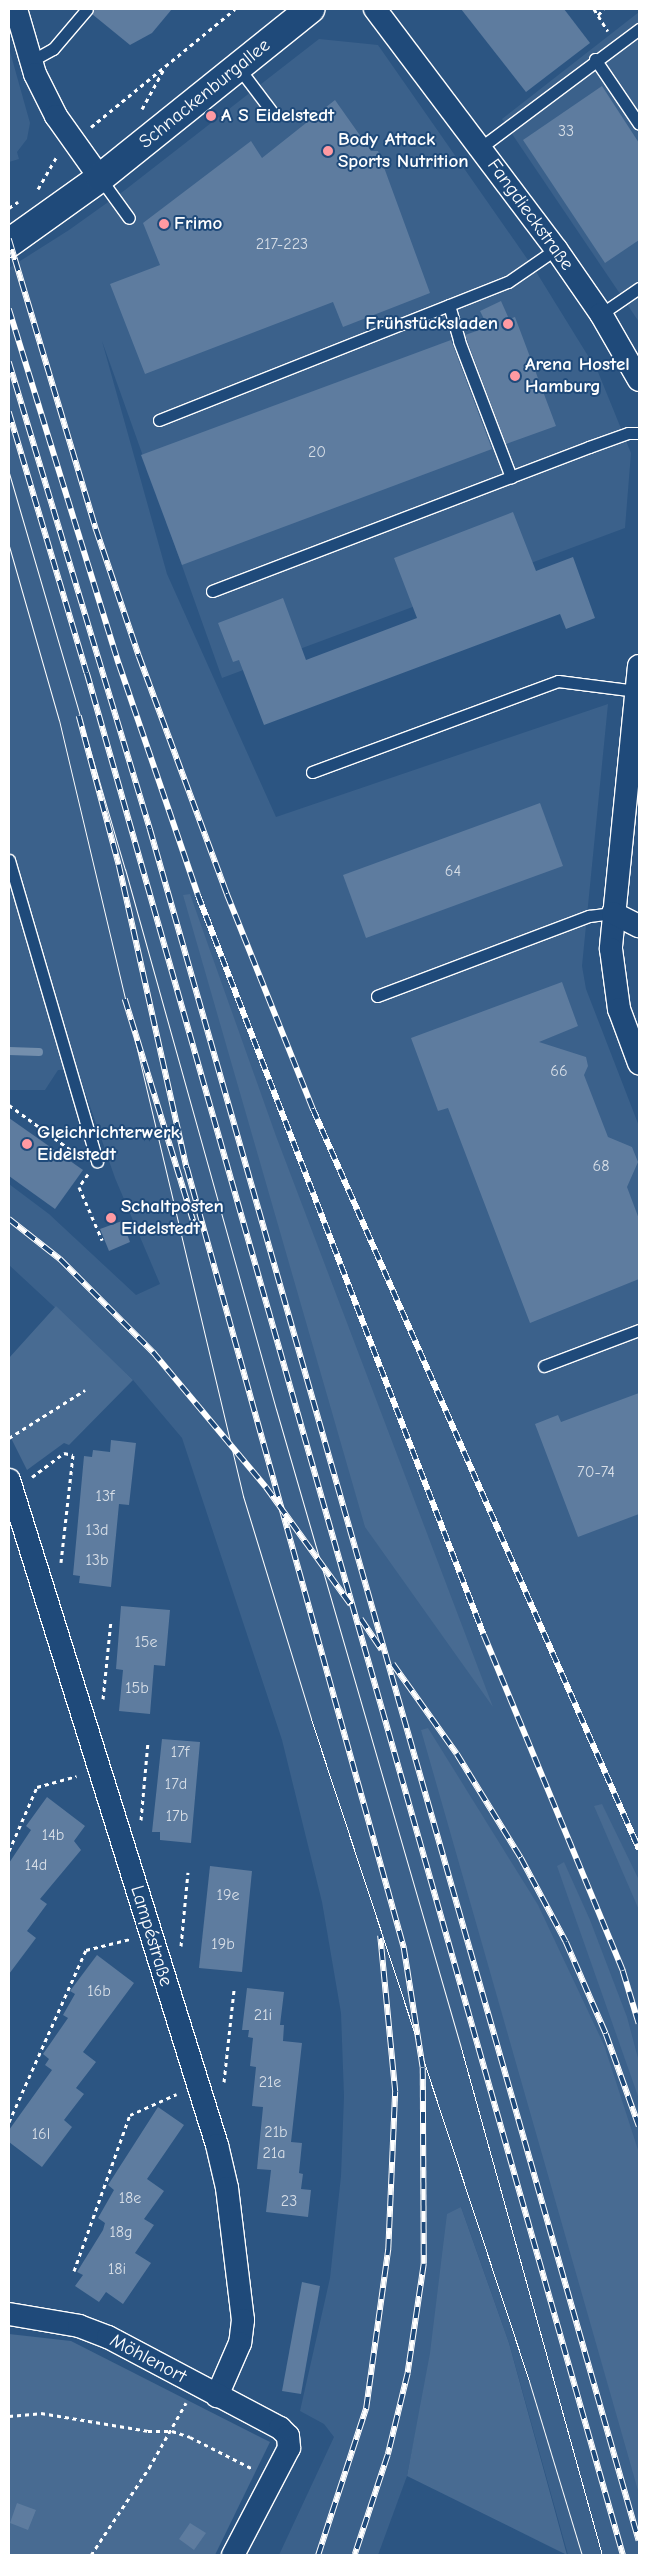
<!DOCTYPE html>
<meta charset="utf-8">
<style>
body{margin:0}
#map{position:relative;width:648px;height:2564px;overflow:hidden;background:#2c5582;font-family:"Comic Neue",sans-serif}
div>[style]{position:absolute}
[style*='--x']{left:calc(var(--x)*1px);top:calc(var(--y)*1px);width:calc(var(--w)*1px);rotate:calc(var(--a)*1deg)}
.built>*{inset:0;background:#3b618b}
.green>*{inset:0;background:#486b92}
.stream>*{height:8px;margin:-4px;padding:0 4px;transform-origin:4px;border-radius:4px;background:#748fad}
.building>*{inset:0;background:#5e7c9f}
.path>*{height:3px;margin-top:-1.5px;transform-origin:0;background:repeating-linear-gradient(90deg,#fff 0 4px,transparent 0 8px)}
.roads{filter:drop-shadow(1px 0 #fff) drop-shadow(-1px 0 #fff) drop-shadow(0 1px #fff) drop-shadow(0 -1px #fff)}
.service>*{height:11px;margin:-5.5px;padding:0 5.5px;transform-origin:5.5px;border-radius:5.5px;background:#1f4a7a}
.minor>*{height:22px;margin:-11px;padding:0 11px;transform-origin:11px;border-radius:11px;background:#1f4a7a}
.tertiary>*{height:28px;margin:-14px;padding:0 14px;transform-origin:14px;border-radius:14px;background:#1f4a7a}
.tram>*{height:1px;margin:-0.5px;padding:0 0.5px;transform-origin:0.5px;border-radius:0.5px;background:#fff}
.rail>*{height:5.5px;margin-top:-2.75px;transform-origin:0;background:repeating-linear-gradient(90deg,#1f4a7a 0 11px,#fff 0 22px);box-sizing:border-box;border-block:1px solid #fff}
.dots>*{width:14px;height:14px;translate:-50% -50%;box-sizing:border-box;border:2px solid #1f4a7a;border-radius:50%}
span{translate:-50% -50%;white-space:nowrap;text-align:center;line-height:1.15;-webkit-text-stroke:4px #1f4a7a;paint-order:stroke}
.number-label{font-size:16px;color:#d7dee7}
.number-label span{-webkit-text-stroke-width:0}
.street-label{font-size:19px;color:#fff}
.poi-label{font-size:19px;color:#fff;font-weight:700}
.left{translate:0 -50%;text-align:left}
.right{translate:-100% -50%;text-align:right}
.frame{position:absolute;inset:0;border:10px solid #fff;pointer-events:none}
</style>
<div id="map">
<div class="built">
<div style="clip-path:polygon(639px 12px,639px 322px,502px 119px)"></div>
<div style="clip-path:polygon(319px 39px,378px 45px,535px 270px,598px 372px,631px 453px,625px 528px,222px 678px,102px 341px,167px 574px,276px 817px,608px 704px,582px 966px,586px 989px,639px 1126px,639px 2555px,568px 2555px,509px 2343px,461px 2207px,407px 2476px,378px 2555px,279px 2555px,334px 2437px,324px 2424px,300px 2411px,330px 2278px,341px 2176px,344px 2096px,341px 2013px,322px 1902px,282px 1740px,182px 1438px,133px 1380px,9px 1265px,9px 1184px,49px 1214px,136px 1295px,160px 1284px,115px 1178px,77px 1069px,58px 1070px,45px 1090px,9px 1090px,9px 268px,69px 230px,125px 190px)"></div>
<div style="clip-path:polygon(9px 48px,30px 123px,27px 139px,17px 152px,19px 159px,9px 162px)"></div>
</div>
<div class="green">
<div style="clip-path:polygon(190px 894px,276px 1136px,493px 1707px,365px 1527px,183px 895px)"></div>
<div style="clip-path:polygon(56px 1306px,133px 1380px,69px 1445px,64px 1443px,27px 1470px,9px 1434px,9px 1358px)"></div>
<div style="clip-path:polygon(428px 1728px,538px 1905px,604px 2045px,639px 2153px,639px 2494px,421px 1730px)"></div>
<div style="clip-path:polygon(602px 1804px,639px 1880px,639px 1910px,594px 1806px)"></div>
<div style="clip-path:polygon(564px 1862px,590px 1920px,627px 2017px,639px 2062px,639px 2099px,557px 1866px)"></div>
<div style="clip-path:polygon(461px 2207px,509px 2343px,567px 2555px,407px 2476px,430px 2353px,447px 2214px)"></div>
<div style="clip-path:polygon(9px 2334px,71px 2341px,270px 2442px,215px 2555px,9px 2555px)"></div>
</div>
<div class="stream">
<div style="--x:9;--y:1051;--w:30;--a:2"></div>
</div>
<div class="building">
<div style="clip-path:polygon(94px 9px,172px 9px,152px 33px,130px 45px,92px 14px)"></div>
<div style="clip-path:polygon(461px 9px,564px 9px,590px 43px,526px 92px)"></div>
<div style="clip-path:polygon(602px 86px,639px 143px,639px 240px,605px 263px,523px 140px)"></div>
<div style="clip-path:polygon(335px 100px,371px 151px,378px 151px,430px 293px,343px 327px,333px 302px,145px 374px,110px 284px,160px 265px,143px 223px,251px 141px,262px 158px)"></div>
<div style="clip-path:polygon(501px 301px,509px 319px,515px 317px,556px 426px,506px 444px,465px 335px,488px 327px,480px 311px)"></div>
<div style="clip-path:polygon(451px 340px,492px 449px,182px 565px,141px 455px)"></div>
<div style="clip-path:polygon(513px 512px,536px 571px,573px 557px,595px 618px,566px 629px,560px 614px,264px 725px,239px 660px,233px 662px,218px 623px,283px 598px,306px 660px,417px 618px,394px 558px)"></div>
<div style="clip-path:polygon(540px 803px,563px 866px,366px 938px,343px 875px)"></div>
<div style="clip-path:polygon(562px 982px,578px 1026px,539px 1042px,586px 1057px,588px 1066px,584px 1075px,608px 1137px,632px 1147px,638px 1162px,627px 1187px,639px 1219px,639px 1279px,530px 1323px,448px 1108px,438px 1111px,411px 1038px)"></div>
<div style="clip-path:polygon(9px 1118px,83px 1170px,55px 1209px,9px 1176px)"></div>
<div style="clip-path:polygon(122px 1221px,130px 1242px,109px 1251px,100px 1229px)"></div>
<div style="clip-path:polygon(639px 1393px,639px 1514px,578px 1537px,535px 1424px,558px 1415px,561px 1422px)"></div>
<div style="clip-path:polygon(111px 1440px,136px 1443px,129px 1505px,119px 1504px,111px 1587px,79px 1583px,80px 1576px,73px 1575px,84px 1456px,92px 1457px,93px 1450px,110px 1452px)"></div>
<div style="clip-path:polygon(121px 1606px,170px 1610px,165px 1666px,154px 1665px,150px 1714px,119px 1711px,123px 1670px,116px 1669px)"></div>
<div style="clip-path:polygon(162px 1739px,200px 1742px,191px 1843px,160px 1840px,160px 1832px,152px 1832px)"></div>
<div style="clip-path:polygon(47px 1797px,85px 1826px,74px 1841px,81px 1850px,40px 1899px,47px 1904px,27px 1931px,36px 1938px,9px 1974px,9px 1863px,31px 1830px,26px 1826px)"></div>
<div style="clip-path:polygon(210px 1866px,252px 1871px,242px 1972px,199px 1968px)"></div>
<div style="clip-path:polygon(97px 1955px,134px 1983px,83px 2052px,96px 2062px,76px 2088px,84px 2094px,64px 2120px,72px 2127px,42px 2167px,9px 2142px,9px 2130px,52px 2070px,45px 2065px,49px 2059px,43px 2054px,68px 2018px,63px 2015px,75px 1994px,70px 1991px)"></div>
<div style="clip-path:polygon(247px 1988px,284px 1992px,280px 2025px,284px 2025px,283px 2041px,302px 2043px,291px 2142px,302px 2143px,299px 2173px,303px 2174px,301px 2189px,311px 2190px,308px 2217px,266px 2212px,271px 2170px,257px 2169px,263px 2107px,252px 2106px,256px 2067px,250px 2066px,253px 2038px,248px 2037px,249px 2030px,242px 2030px)"></div>
<div style="clip-path:polygon(158px 2107px,184px 2125px,147px 2179px,164px 2191px,144px 2219px,154px 2225px,135px 2253px,151px 2263px,123px 2304px,106px 2292px,99px 2302px,75px 2286px,83px 2275px,77px 2272px,103px 2230px,105px 2223px,98px 2218px,114px 2190px,108px 2185px)"></div>
<div style="clip-path:polygon(302px 2282px,320px 2286px,301px 2394px,282px 2391px)"></div>
<div style="clip-path:polygon(17px 2503px,36px 2510px,28px 2530px,10px 2523px)"></div>
<div style="clip-path:polygon(190px 2523px,206px 2533px,194px 2550px,179px 2539px)"></div>
</div>
<div class="path">
<div style="--x:594;--y:9;--w:26;--a:58"></div>
<div style="--x:598;--y:15;--w:8;--a:-45"></div>
<div style="--x:142;--y:109;--w:46;--a:-61.2"></div>
<div style="--x:91;--y:127;--w:186;--a:-39.3"></div>
<div style="--x:38;--y:189;--w:36;--a:-60"></div>
<div style="--x:9;--y:208;--w:11;--a:-34"></div>
<div style="--x:9;--y:1105;--w:82;--a:36"></div>
<div style="--x:88;--y:1174;--w:16;--a:125"></div>
<div style="--x:79;--y:1187;--w:58;--a:66.5"></div>
<div style="--x:9;--y:1438;--w:90;--a:-32.3"></div>
<div style="--x:32;--y:1477;--w:40;--a:-37"></div>
<div style="--x:64;--y:1453;--w:9;--a:13"></div>
<div style="--x:73;--y:1455;--w:108;--a:96.4"></div>
<div style="--x:103;--y:1699;--w:79;--a:-84.2"></div>
<div style="--x:141;--y:1820;--w:79;--a:-84.9"></div>
<div style="--x:9;--y:1851;--w:70;--a:-66.4"></div>
<div style="--x:37;--y:1787;--w:41;--a:-15.4"></div>
<div style="--x:181;--y:1946;--w:74;--a:-84.6"></div>
<div style="--x:224;--y:2082;--w:93;--a:-83.8"></div>
<div style="--x:9;--y:2122;--w:188;--a:-65.9"></div>
<div style="--x:86;--y:1950;--w:45;--a:-14"></div>
<div style="--x:74;--y:2271;--w:166;--a:-70.3"></div>
<div style="--x:130;--y:2115;--w:51;--a:-24.1"></div>
<div style="--x:9;--y:2416;--w:32;--a:-5"></div>
<div style="--x:41;--y:2413;--w:109;--a:9.5"></div>
<div style="--x:148;--y:2431;--w:24;--a:0"></div>
<div style="--x:172;--y:2431;--w:19;--a:18"></div>
<div style="--x:190;--y:2437;--w:71;--a:26.9"></div>
<div style="--x:91;--y:2555;--w:105;--a:-56.3"></div>
<div style="--x:149;--y:2468;--w:75;--a:-60.4"></div>
</div>
<div class="roads">
<div class="service">
<div style="--x:595;--y:59;--w:78;--a:55.9"></div>
<div style="--x:31;--y:61;--w:25;--a:-29"></div>
<div style="--x:53;--y:49;--w:52;--a:-49.6"></div>
<div style="--x:238;--y:67;--w:56;--a:52.9"></div>
<div style="--x:480;--y:148;--w:199;--a:-36.8"></div>
<div style="--x:100;--y:178;--w:49;--a:54.1"></div>
<div style="--x:449;--y:305;--w:37;--a:74"></div>
<div style="--x:459;--y:341;--w:146;--a:69.1"></div>
<div style="--x:601;--y:314;--w:46;--a:-34.4"></div>
<div style="--x:159;--y:420;--w:375;--a:-21.6"></div>
<div style="--x:508;--y:282;--w:58;--a:-34.5"></div>
<div style="--x:212;--y:591;--w:404;--a:-20.9"></div>
<div style="--x:589;--y:447;--w:41;--a:-19.7"></div>
<div style="--x:628;--y:433;--w:11;--a:0"></div>
<div style="--x:312;--y:772;--w:262;--a:-20.3"></div>
<div style="--x:558;--y:681;--w:79;--a:7.3"></div>
<div style="--x:9;--y:860;--w:314;--a:73.7"></div>
<div style="--x:377;--y:996;--w:227;--a:-20.7"></div>
<div style="--x:589;--y:916;--w:24;--a:-7"></div>
<div style="--x:544;--y:1366;--w:102;--a:-20.8"></div>
</div>
<div class="minor">
<div style="--x:16;--y:9;--w:68;--a:73.7"></div>
<div style="--x:35;--y:74;--w:47;--a:63.4"></div>
<div style="--x:56;--y:116;--w:76;--a:54.6"></div>
<div style="--x:375;--y:9;--w:301;--a:53"></div>
<div style="--x:556;--y:249;--w:79;--a:55.3"></div>
<div style="--x:601;--y:314;--w:76;--a:60.1"></div>
<div style="--x:639;--y:666;--w:284;--a:95.7"></div>
<div style="--x:611;--y:949;--w:61;--a:82.4"></div>
<div style="--x:619;--y:1009;--w:58;--a:69.7"></div>
<div style="--x:613;--y:913;--w:29;--a:27"></div>
<div style="--x:9;--y:1480;--w:697;--a:72.63"></div>
<div style="--x:217;--y:2145;--w:44;--a:76.9"></div>
<div style="--x:227;--y:2188;--w:133;--a:83.1"></div>
<div style="--x:243;--y:2320;--w:23;--a:97"></div>
<div style="--x:240;--y:2343;--w:58;--a:113.5"></div>
<div style="--x:9;--y:2314;--w:71;--a:9.7"></div>
<div style="--x:79;--y:2326;--w:31;--a:21"></div>
<div style="--x:108;--y:2337;--w:195;--a:27.9"></div>
<div style="--x:280;--y:2428;--w:11;--a:45"></div>
<div style="--x:288;--y:2436;--w:12;--a:85"></div>
<div style="--x:289;--y:2448;--w:121;--a:117.6"></div>
</div>
<div class="tertiary">
<div style="--x:9;--y:243;--w:112;--a:-35.5"></div>
<div style="--x:100;--y:178;--w:270;--a:-38.8"></div>
</div>
</div>
<div class="tram">
<div style="--x:9;--y:473;--w:413;--a:73.7"></div>
<div style="--x:125;--y:869;--w:561;--a:74.38"></div>
<div style="--x:276;--y:1409;--w:665;--a:73.85"></div>
<div style="--x:461;--y:2048;--w:526;--a:74.46"></div>
<div style="--x:9;--y:546;--w:181;--a:74"></div>
<div style="--x:59;--y:720;--w:798;--a:76.66"></div>
<div style="--x:243;--y:1496;--w:233;--a:73"></div>
<div style="--x:311;--y:1719;--w:697;--a:71.77"></div>
<div style="--x:529;--y:2381;--w:182;--a:73.1"></div>
</div>
<div class="rail">
<div style="--x:9;--y:239;--w:303;--a:73.3"></div>
<div style="--x:96;--y:529;--w:134;--a:71.3"></div>
<div style="--x:139;--y:656;--w:254;--a:69.7"></div>
<div style="--x:227;--y:894;--w:232;--a:68.2"></div>
<div style="--x:313;--y:1109;--w:809;--a:66.22"></div>
<div style="--x:9;--y:309;--w:372;--a:72.8"></div>
<div style="--x:119;--y:664;--w:244;--a:71.1"></div>
<div style="--x:198;--y:895;--w:793;--a:68.87"></div>
<div style="--x:484;--y:1635;--w:364;--a:67.5"></div>
<div style="--x:623;--y:1971;--w:55;--a:73.2"></div>
<div style="--x:9;--y:362;--w:488;--a:73.2"></div>
<div style="--x:150;--y:829;--w:1780;--a:74.06"></div>
<div style="--x:9;--y:412;--w:272;--a:73.4"></div>
<div style="--x:87;--y:673;--w:1957;--a:74.1"></div>
<div style="--x:79;--y:716;--w:154;--a:75"></div>
<div style="--x:119;--y:865;--w:311;--a:77.4"></div>
<div style="--x:187;--y:1168;--w:810;--a:74.45"></div>
<div style="--x:404;--y:1948;--w:121;--a:81"></div>
<div style="--x:423;--y:2068;--w:196;--a:89.7"></div>
<div style="--x:424;--y:2264;--w:110;--a:98.4"></div>
<div style="--x:408;--y:2373;--w:84;--a:103.7"></div>
<div style="--x:388;--y:2455;--w:105;--a:108.3"></div>
<div style="--x:125;--y:999;--w:245;--a:72.9"></div>
<div style="--x:9;--y:1219;--w:65;--a:38.1"></div>
<div style="--x:60;--y:1259;--w:132;--a:45"></div>
<div style="--x:153;--y:1352;--w:176;--a:50.1"></div>
<div style="--x:266;--y:1487;--w:145;--a:54.2"></div>
<div style="--x:361;--y:1619;--w:37;--a:56"></div>
<div style="--x:393;--y:1664;--w:110;--a:54.6"></div>
<div style="--x:457;--y:1754;--w:122;--a:58.4"></div>
<div style="--x:521;--y:1858;--w:95;--a:61.8"></div>
<div style="--x:566;--y:1942;--w:100;--a:66.5"></div>
<div style="--x:606;--y:2034;--w:98;--a:70.3"></div>
<div style="--x:318;--y:2555;--w:155;--a:-71.9"></div>
<div style="--x:366;--y:2408;--w:160;--a:-82.1"></div>
<div style="--x:388;--y:2250;--w:158;--a:-87.5"></div>
<div style="--x:395;--y:2092;--w:157;--a:-95.5"></div>
</div>
<div class="dots">
<div style="left:211px;top:116px;background:#ff9aa2"></div>
<div style="left:328px;top:151px;background:#ff9aa2"></div>
<div style="left:164px;top:224px;background:#ff9aa2"></div>
<div style="left:508px;top:324px;background:#ff9aa2"></div>
<div style="left:515px;top:376px;background:#ff9aa2"></div>
<div style="left:27px;top:1144px;background:#ff9aa2"></div>
<div style="left:111px;top:1218px;background:#ff9aa2"></div>
</div>
<div class="number-label">
<span style="left:566px;top:131px">33</span>
<span style="left:282px;top:244px">217-223</span>
<span style="left:317px;top:452px">20</span>
<span style="left:453px;top:871px">64</span>
<span style="left:559px;top:1071px">66</span>
<span style="left:601px;top:1166px">68</span>
<span style="left:596px;top:1472px">70-74</span>
<span style="left:105px;top:1496px">13f</span>
<span style="left:97px;top:1530px">13d</span>
<span style="left:97px;top:1560px">13b</span>
<span style="left:146px;top:1642px">15e</span>
<span style="left:137px;top:1688px">15b</span>
<span style="left:180px;top:1752px">17f</span>
<span style="left:176px;top:1784px">17d</span>
<span style="left:177px;top:1816px">17b</span>
<span style="left:53px;top:1835px">14b</span>
<span style="left:36px;top:1865px">14d</span>
<span style="left:228px;top:1895px">19e</span>
<span style="left:223px;top:1944px">19b</span>
<span style="left:99px;top:1991px">16b</span>
<span style="left:263px;top:2015px">21i</span>
<span style="left:270px;top:2082px">21e</span>
<span style="left:276px;top:2132px">21b</span>
<span style="left:41px;top:2134px">16l</span>
<span style="left:274px;top:2153px">21a</span>
<span style="left:130px;top:2198px">18e</span>
<span style="left:289px;top:2201px">23</span>
<span style="left:121px;top:2232px">18g</span>
<span style="left:117px;top:2269px">18i</span>
</div>
<div class="street-label">
<span style="left:205px;top:94px;rotate:-39deg">Schnackenburgallee</span>
<span style="left:530px;top:215px;rotate:54deg">Fangdieckstraße</span>
<span style="left:151px;top:1936px;rotate:73deg">Lampéstraße</span>
<span style="left:148px;top:2359px;rotate:28deg">Möhlenort</span>
</div>
<div class="poi-label">
<span class="left" style="left:221px;top:116px">A S Eidelstedt</span>
<span class="left" style="left:338px;top:151px">Body Attack<br>Sports Nutrition</span>
<span class="left" style="left:174px;top:224px">Frimo</span>
<span class="right" style="left:498px;top:324px">Frühstücksladen</span>
<span class="left" style="left:525px;top:376px">Arena Hostel<br>Hamburg</span>
<span class="left" style="left:37px;top:1144px">Gleichrichterwerk<br>Eidelstedt</span>
<span class="left" style="left:121px;top:1218px">Schaltposten<br>Eidelstedt</span>
</div>
<div class="frame"></div>
</div>
